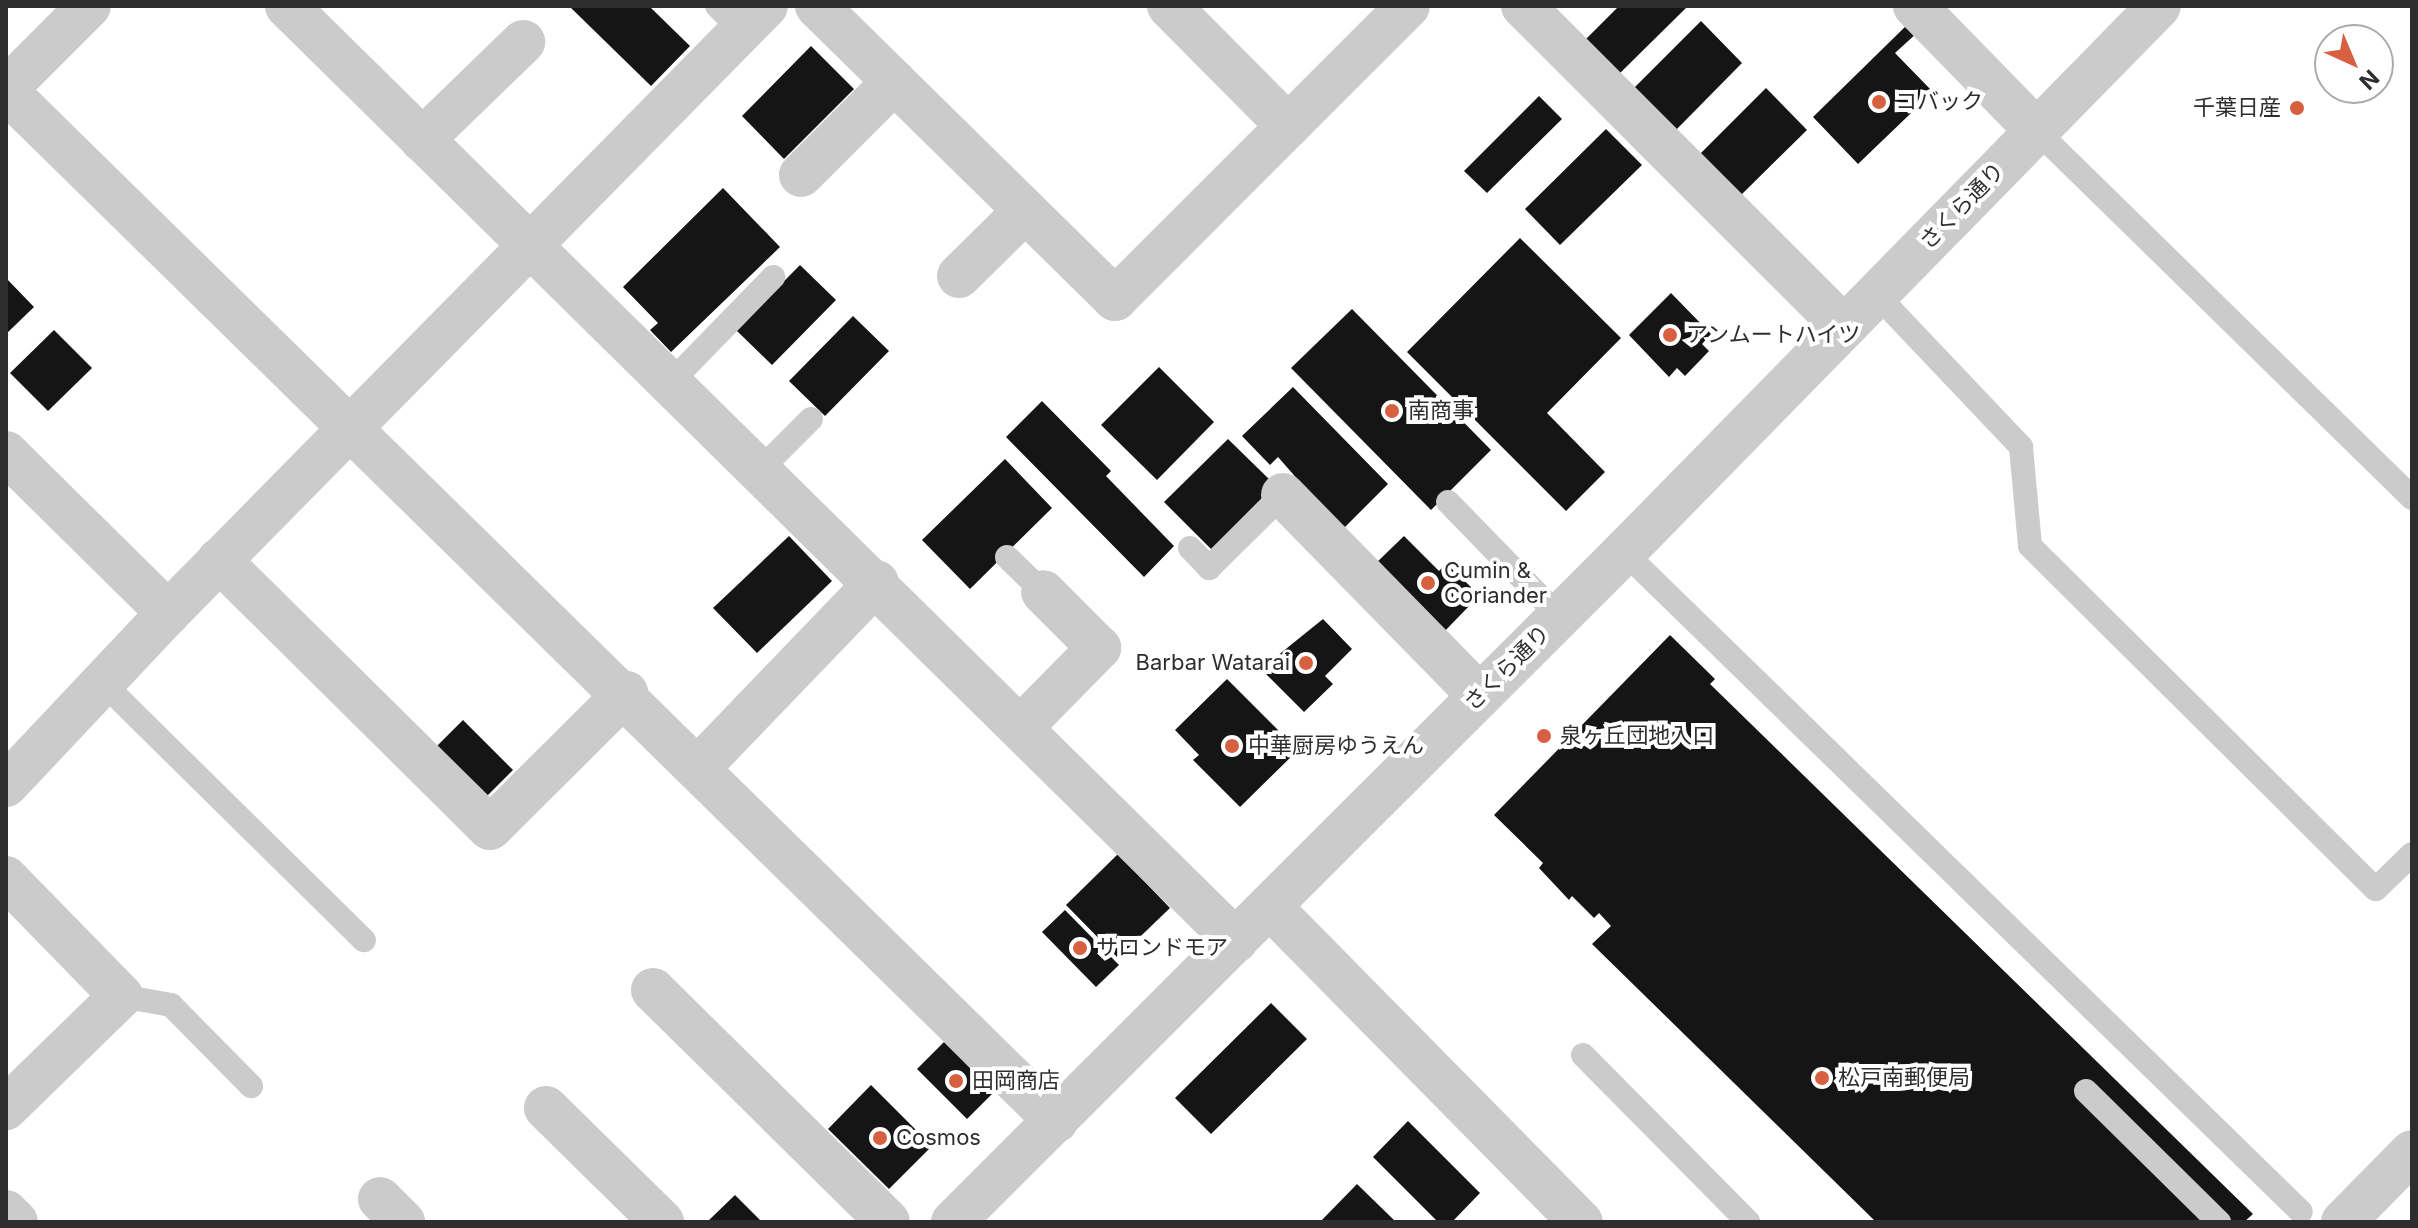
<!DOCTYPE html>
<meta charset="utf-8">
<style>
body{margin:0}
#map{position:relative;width:2418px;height:1228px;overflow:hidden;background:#fff;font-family:Inter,"Noto Sans JP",sans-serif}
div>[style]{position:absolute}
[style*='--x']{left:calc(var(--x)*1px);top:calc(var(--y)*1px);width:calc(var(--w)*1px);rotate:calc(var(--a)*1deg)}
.building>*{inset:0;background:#151515}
.service>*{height:24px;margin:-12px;padding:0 12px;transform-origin:12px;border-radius:12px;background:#cbcbcb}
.minor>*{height:44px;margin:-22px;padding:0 22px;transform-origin:22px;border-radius:22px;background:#cbcbcb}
.tertiary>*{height:44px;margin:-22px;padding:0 22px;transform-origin:22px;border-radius:22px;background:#cbcbcb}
.dots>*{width:22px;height:22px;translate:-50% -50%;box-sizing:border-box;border:4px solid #fff;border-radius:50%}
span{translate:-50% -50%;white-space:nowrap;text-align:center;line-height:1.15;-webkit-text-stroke:8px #fff;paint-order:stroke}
.poi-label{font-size:22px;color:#2e2e2e}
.left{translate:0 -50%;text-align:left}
.right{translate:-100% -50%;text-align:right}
.street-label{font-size:22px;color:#2e2e2e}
.frame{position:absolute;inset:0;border:8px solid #2e2e2e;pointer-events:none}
.north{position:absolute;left:2314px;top:24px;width:80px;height:80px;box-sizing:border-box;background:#fff;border:2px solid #ababab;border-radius:50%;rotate:136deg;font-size:22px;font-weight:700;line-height:32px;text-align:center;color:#2e2e2e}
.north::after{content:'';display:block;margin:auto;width:28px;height:36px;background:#d6603f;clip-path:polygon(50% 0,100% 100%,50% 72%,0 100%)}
</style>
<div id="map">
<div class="building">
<div style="clip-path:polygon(569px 6px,649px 6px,690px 46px,651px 86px)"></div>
<div style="clip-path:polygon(1619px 6px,1688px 6px,1618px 75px,1584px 41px)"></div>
<div style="clip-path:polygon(1701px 21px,1742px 63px,1672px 134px,1630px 92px)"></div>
<div style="clip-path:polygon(1909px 23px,1918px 32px,1895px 53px,1933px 92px,1858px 164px,1813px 117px)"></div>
<div style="clip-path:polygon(811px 46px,854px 89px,784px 159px,742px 116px)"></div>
<div style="clip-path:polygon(1766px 88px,1807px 130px,1736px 200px,1695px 159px)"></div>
<div style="clip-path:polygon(1539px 96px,1562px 119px,1487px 193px,1464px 171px)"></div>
<div style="clip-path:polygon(1606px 129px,1642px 165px,1560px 245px,1525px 209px)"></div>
<div style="clip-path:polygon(723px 188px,780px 247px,671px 352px,650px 330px,658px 323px,623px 287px)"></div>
<div style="clip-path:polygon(1520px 238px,1621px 338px,1547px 413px,1605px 472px,1566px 511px,1407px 352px)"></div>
<div style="clip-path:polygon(800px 265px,836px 300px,772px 365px,736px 330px)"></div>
<div style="clip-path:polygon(6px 278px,34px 307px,6px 334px)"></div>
<div style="clip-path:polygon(1671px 293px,1711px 334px,1702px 344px,1709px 351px,1685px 376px,1677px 368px,1669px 377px,1629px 335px)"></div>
<div style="clip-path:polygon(1352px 309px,1491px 450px,1431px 510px,1291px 368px)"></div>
<div style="clip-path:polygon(853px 316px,889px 351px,825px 416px,789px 381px)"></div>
<div style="clip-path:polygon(54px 330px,92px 368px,48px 411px,10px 373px)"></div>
<div style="clip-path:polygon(1159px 367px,1214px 422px,1157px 480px,1101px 425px)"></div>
<div style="clip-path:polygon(1293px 387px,1388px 484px,1342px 530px,1278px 457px,1270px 465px,1242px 436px)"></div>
<div style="clip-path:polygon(1042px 401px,1111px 471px,1106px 476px,1174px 546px,1144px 577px,1006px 437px)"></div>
<div style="clip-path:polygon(1228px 439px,1275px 485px,1211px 549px,1164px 502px)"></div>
<div style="clip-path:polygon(1005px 459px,1052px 508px,970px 589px,922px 540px)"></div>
<div style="clip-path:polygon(789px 536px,832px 581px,757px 653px,713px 608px)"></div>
<div style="clip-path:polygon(1404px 536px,1439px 571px,1446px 563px,1473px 589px,1465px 598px,1471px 604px,1442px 634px,1373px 566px)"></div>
<div style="clip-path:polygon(1323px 619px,1352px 649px,1325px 676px,1333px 684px,1304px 712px,1261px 669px)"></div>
<div style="clip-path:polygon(1670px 635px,1715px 679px,1710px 684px,2253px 1214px,2244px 1222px,1876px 1222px,1592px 944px,1611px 926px,1599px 913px,1594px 918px,1572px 896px,1569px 900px,1539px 868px,1543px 863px,1494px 815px)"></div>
<div style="clip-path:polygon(1227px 679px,1298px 750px,1240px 807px,1193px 760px,1199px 755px,1175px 730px)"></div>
<div style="clip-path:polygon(463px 720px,513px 770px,485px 798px,435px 748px)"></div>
<div style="clip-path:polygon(1118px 854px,1170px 908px,1118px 958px,1066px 905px)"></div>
<div style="clip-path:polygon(1065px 910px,1119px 965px,1096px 987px,1042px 932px)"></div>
<div style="clip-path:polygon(1271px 1003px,1307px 1039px,1211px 1134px,1175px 1098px)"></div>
<div style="clip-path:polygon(944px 1042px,994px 1092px,967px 1119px,917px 1069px)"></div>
<div style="clip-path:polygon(871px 1085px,932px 1146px,889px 1189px,828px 1129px)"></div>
<div style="clip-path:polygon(1408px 1121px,1480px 1193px,1452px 1222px,1438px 1222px,1373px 1157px)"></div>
<div style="clip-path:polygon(1357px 1184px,1396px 1222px,1320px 1222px)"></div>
<div style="clip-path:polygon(735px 1195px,762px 1222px,707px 1222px)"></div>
</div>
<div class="service">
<div style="--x:717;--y:6;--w:35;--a:45"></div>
<div style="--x:2036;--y:130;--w:526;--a:44.38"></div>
<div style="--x:1876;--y:294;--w:211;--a:46.5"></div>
<div style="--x:2021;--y:447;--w:99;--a:84.8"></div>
<div style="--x:2030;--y:546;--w:487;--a:44.8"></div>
<div style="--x:2376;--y:889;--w:50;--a:-44.2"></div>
<div style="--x:670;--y:383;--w:148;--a:-45.8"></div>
<div style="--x:760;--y:470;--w:72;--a:-45"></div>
<div style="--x:1448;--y:502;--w:159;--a:45.8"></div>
<div style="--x:1190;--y:548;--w:28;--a:46"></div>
<div style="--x:1209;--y:568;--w:104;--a:-44.6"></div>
<div style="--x:1624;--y:552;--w:945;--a:44.27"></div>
<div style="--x:1007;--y:557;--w:50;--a:44.2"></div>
<div style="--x:104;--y:684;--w:365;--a:44.6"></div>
<div style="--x:121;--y:996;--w:51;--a:10.2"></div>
<div style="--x:171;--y:1005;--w:114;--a:45.4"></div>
<div style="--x:1583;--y:1055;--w:235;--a:45.3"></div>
<div style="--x:2086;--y:1091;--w:187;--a:44.6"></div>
</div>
<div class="minor">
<div style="--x:287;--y:6;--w:1332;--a:44.57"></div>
<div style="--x:817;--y:6;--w:418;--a:44.5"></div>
<div style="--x:1115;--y:299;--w:414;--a:-45"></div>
<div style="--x:1169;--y:6;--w:169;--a:45.2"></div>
<div style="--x:1523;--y:6;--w:454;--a:45"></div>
<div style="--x:1915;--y:6;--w:173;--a:45.7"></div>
<div style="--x:6;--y:89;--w:117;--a:-45"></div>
<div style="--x:6;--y:91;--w:1471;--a:44.45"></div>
<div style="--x:422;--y:140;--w:141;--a:-44.1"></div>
<div style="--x:801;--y:175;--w:132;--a:-45"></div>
<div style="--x:959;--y:276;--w:93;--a:-44.6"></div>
<div style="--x:6;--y:453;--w:228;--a:44.6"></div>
<div style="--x:1283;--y:495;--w:281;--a:45.6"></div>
<div style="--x:219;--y:560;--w:381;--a:44.7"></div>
<div style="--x:490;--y:828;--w:192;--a:-44.8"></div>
<div style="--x:1022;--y:726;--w:110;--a:-45.4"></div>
<div style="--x:1099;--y:648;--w:79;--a:-135"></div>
<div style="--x:700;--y:766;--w:255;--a:-46.1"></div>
<div style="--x:6;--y:785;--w:236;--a:-46.7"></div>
<div style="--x:168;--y:613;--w:852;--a:-45.43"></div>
<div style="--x:6;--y:878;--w:165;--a:45.7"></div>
<div style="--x:121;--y:996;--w:161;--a:135.8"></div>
<div style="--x:653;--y:990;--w:330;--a:44.6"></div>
<div style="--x:546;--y:1108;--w:163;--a:44.5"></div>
<div style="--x:380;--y:1199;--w:33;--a:45"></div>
<div style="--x:6;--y:1212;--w:14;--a:45"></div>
<div style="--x:2343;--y:1222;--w:98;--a:-45.4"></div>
</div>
<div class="tertiary">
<div style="--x:1270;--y:907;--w:443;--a:45.4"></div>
<div style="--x:953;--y:1222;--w:948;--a:-44.96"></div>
<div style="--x:1624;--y:552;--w:764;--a:-45.58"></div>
</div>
<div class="dots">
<div style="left:1879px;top:102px;background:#d6603f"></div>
<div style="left:2297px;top:108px;background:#d6603f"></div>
<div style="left:1670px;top:335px;background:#d6603f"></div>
<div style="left:1392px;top:411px;background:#d6603f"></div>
<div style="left:1428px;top:583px;background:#d6603f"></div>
<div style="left:1306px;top:663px;background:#d6603f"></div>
<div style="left:1544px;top:736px;background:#d6603f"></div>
<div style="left:1232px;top:746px;background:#d6603f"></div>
<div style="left:1080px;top:948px;background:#d6603f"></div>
<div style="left:1822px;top:1078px;background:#d6603f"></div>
<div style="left:956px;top:1081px;background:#d6603f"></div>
<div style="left:880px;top:1138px;background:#d6603f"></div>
</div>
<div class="poi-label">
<span class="left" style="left:1895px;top:102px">コバック</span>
<span class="right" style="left:2281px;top:108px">千葉日産</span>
<span class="left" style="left:1686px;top:335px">アンムートハイツ</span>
<span class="left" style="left:1408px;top:411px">南商事</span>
<span class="left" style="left:1444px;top:583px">Cumin &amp;<br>Coriander</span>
<span class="right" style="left:1290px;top:663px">Barbar Watarai</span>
<span class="left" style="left:1560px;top:736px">泉ヶ丘団地入口</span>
<span class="left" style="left:1248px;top:746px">中華厨房ゆうえん</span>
<span class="left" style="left:1096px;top:948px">サロンドモア</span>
<span class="left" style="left:1838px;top:1078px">松戸南郵便局</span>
<span class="left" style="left:972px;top:1081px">田岡商店</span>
<span class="left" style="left:896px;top:1138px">Cosmos</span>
</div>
<div class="street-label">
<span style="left:1962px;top:206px;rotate:-46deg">さくら通り</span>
<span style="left:1507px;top:668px;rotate:-45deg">さくら通り</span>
</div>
<div class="frame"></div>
<div class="north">N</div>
</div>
